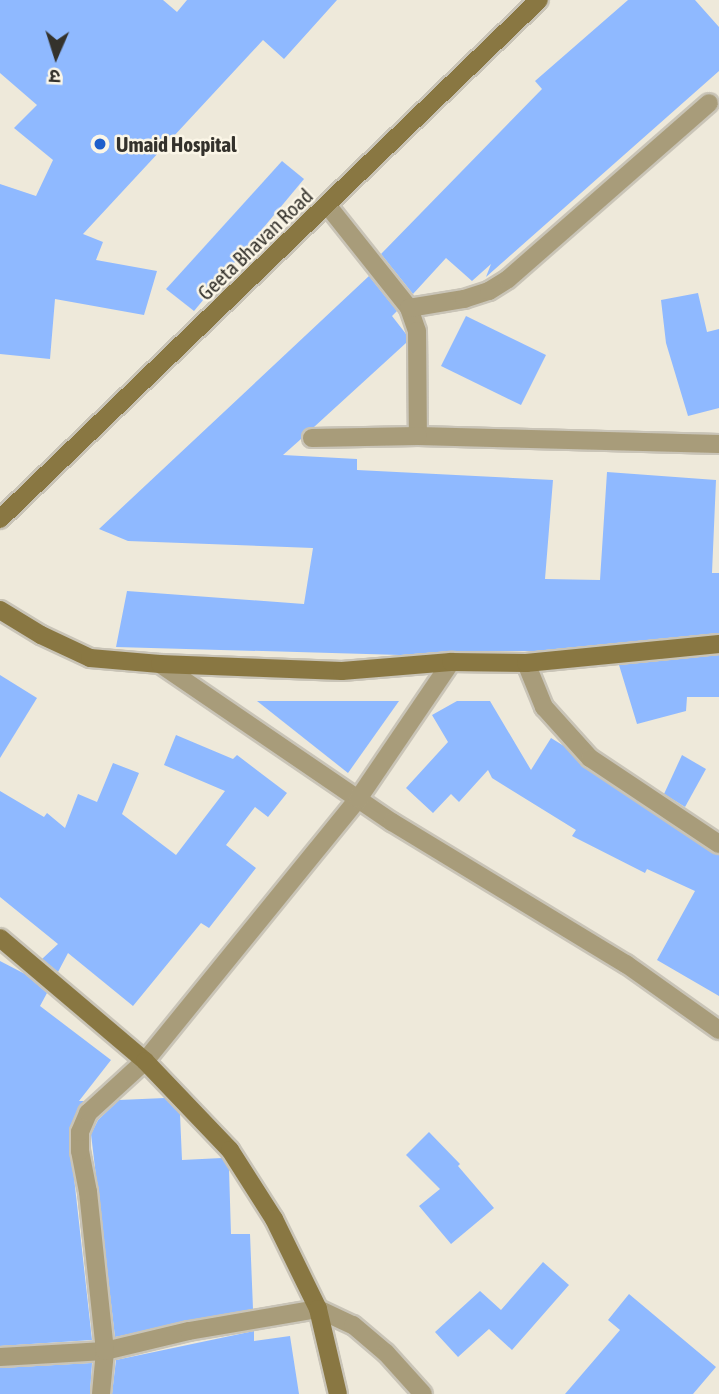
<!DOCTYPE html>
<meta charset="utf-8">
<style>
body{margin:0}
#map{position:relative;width:719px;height:1394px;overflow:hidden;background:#eee9da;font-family:"Asap Condensed","Noto Sans Devanagari",sans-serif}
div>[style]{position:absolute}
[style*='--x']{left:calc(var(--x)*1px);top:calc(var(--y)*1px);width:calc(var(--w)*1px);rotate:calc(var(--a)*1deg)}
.building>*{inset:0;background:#8fb9ff}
.roads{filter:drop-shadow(2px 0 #c9c4b7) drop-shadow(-2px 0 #c9c4b7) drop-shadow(0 2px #c9c4b7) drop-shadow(0 -2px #c9c4b7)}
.street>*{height:18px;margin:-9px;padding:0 9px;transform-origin:9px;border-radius:9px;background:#a89c7a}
.secondary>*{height:18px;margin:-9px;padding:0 9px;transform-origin:9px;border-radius:9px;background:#897742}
.dots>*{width:19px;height:19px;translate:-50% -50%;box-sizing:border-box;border:4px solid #fbf6e7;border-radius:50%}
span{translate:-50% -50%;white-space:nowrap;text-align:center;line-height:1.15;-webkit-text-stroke:5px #fbf6e7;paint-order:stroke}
.poi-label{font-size:21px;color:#34322c;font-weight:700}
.left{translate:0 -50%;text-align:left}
.street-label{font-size:21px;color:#34322c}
.north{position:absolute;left:21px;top:21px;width:70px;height:70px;-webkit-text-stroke:5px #fbf6e7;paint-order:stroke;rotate:183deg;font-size:19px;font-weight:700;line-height:28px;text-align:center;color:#34322c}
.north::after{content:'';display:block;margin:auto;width:24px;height:32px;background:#34322c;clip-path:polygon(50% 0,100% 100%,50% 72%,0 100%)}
</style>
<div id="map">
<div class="building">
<div style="clip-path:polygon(0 0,163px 0,177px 12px,187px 0,337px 0,284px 59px,263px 40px,83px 234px,103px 242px,96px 260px,157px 271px,144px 315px,55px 299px,50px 359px,0 354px,0 184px,36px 196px,53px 160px,14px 128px,37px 105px,0 73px)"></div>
<div style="clip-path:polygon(628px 0,695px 0,719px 27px,719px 71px,486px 277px,491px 264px,472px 281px,446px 258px,413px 294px,381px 254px,542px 89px,535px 81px)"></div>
<div style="clip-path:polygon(282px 161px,304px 179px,194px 311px,166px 289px)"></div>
<div style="clip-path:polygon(369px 276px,397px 311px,392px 316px,406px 334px,406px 343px,314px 427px,306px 429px,301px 439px,283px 455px,357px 459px,357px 470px,553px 480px,545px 579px,600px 580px,607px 472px,716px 480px,712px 573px,719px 573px,719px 633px,535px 651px,450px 651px,401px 655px,116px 647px,127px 591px,304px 604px,313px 548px,128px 541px,99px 529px)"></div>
<div style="clip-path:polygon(698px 293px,707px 332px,719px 329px,719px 408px,688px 416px,666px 343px,661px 300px)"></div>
<div style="clip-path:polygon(466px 316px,546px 355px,521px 405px,441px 366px)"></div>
<div style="clip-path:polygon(719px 655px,719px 697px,687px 697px,686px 711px,637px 724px,619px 665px)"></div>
<div style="clip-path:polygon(0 675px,37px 698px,0 758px)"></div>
<div style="clip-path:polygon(257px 701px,399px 701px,348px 773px)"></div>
<div style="clip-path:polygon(457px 701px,490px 701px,531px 770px,551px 738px,564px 746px,584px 767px,719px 855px,719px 996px,657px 960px,695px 891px,647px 869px,645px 873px,572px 836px,576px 830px,492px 778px,488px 770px,459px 802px,451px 794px,433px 813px,406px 788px,448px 742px,432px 715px)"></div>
<div style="clip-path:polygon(176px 735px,233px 759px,237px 755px,287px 793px,268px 817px,255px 807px,226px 845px,256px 868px,209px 928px,201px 923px,133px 1006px,68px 953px,58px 972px,42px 959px,58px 944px,0 897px,0 791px,44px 817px,47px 813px,65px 828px,78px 794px,97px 802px,113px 763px,139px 773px,122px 814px,176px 855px,225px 791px,164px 765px)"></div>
<div style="clip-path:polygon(682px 755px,706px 769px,685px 807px,664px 794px)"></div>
<div style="clip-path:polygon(0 961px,25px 974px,47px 993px,40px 1006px,111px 1060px,79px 1101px,84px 1101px,78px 1109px,69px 1132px,92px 1340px,0 1346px)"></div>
<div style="clip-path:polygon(165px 1098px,180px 1114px,182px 1160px,222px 1158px,229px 1169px,231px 1234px,250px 1234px,253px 1309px,115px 1337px,91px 1134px,98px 1120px,119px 1100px)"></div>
<div style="clip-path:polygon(429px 1132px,460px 1164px,458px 1166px,494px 1208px,451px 1244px,419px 1206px,440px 1189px,406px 1155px)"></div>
<div style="clip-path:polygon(543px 1262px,569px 1285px,512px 1350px,489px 1329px,458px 1357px,435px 1332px,480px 1291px,501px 1310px)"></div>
<div style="clip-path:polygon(629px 1294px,716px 1367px,693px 1394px,565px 1394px,620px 1330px,608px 1320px)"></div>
<div style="clip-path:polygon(254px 1331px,254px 1341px,290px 1336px,299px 1394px,112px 1394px,116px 1360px)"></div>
<div style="clip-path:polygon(92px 1363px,90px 1394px,0 1394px,0 1368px)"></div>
</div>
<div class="roads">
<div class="street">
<div style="--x:328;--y:206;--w:130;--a:51.5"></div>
<div style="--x:409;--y:308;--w:24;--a:71"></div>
<div style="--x:417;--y:331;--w:105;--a:89.5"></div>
<div style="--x:418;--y:436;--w:301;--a:1.5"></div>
<div style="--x:409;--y:308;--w:56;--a:-9.3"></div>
<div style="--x:464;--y:299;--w:26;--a:-18"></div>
<div style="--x:489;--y:291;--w:22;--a:-32"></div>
<div style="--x:508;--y:279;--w:267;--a:-41.2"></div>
<div style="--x:312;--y:438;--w:106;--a:-1.1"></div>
<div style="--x:526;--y:663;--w:48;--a:67.8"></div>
<div style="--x:544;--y:707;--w:69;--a:48"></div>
<div style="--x:590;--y:758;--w:155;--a:33.7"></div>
<div style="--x:160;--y:664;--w:281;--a:34.3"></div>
<div style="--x:392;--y:822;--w:274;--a:31.3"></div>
<div style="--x:626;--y:964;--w:114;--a:35.4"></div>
<div style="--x:0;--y:1357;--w:105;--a:-3.3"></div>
<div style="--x:105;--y:1351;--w:86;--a:-13.4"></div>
<div style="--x:189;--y:1331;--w:131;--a:-9.7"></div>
<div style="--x:318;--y:1309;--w:38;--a:25"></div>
<div style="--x:353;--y:1325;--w:43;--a:40.3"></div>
<div style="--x:386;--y:1353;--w:55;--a:47.9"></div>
<div style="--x:101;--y:1394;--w:43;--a:-84.7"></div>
<div style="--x:105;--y:1351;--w:160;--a:-96.1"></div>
<div style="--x:88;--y:1192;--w:42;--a:-101"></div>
<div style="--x:80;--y:1151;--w:19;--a:-90"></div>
<div style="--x:80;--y:1132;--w:21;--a:-67"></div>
<div style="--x:88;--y:1113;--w:77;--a:-42.4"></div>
<div style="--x:145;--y:1061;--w:338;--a:-50.9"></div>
<div style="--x:358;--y:799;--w:166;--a:-55.8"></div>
</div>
<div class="secondary">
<div style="--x:0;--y:519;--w:748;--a:-43.92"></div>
<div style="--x:0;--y:610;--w:48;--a:31.4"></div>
<div style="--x:41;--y:635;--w:54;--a:25.1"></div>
<div style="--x:90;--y:658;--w:70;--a:4.9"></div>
<div style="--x:160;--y:664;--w:182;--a:2.2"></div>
<div style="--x:342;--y:671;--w:109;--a:-4.7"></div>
<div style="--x:451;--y:662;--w:75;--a:0.8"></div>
<div style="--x:526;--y:663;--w:194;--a:-5.6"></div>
<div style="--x:0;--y:938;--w:190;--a:40.3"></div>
<div style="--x:145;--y:1061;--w:123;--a:46.3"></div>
<div style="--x:230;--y:1150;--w:82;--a:57.5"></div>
<div style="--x:274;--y:1219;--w:100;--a:63.9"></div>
<div style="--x:318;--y:1309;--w:87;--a:76.8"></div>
</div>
</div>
<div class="dots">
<div style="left:100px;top:144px;background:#1e5fcb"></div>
</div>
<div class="poi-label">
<span class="left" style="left:116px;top:144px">Umaid Hospital</span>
</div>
<div class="street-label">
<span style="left:255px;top:244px;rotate:-44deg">Geeta Bhavan Road</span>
</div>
<div class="north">उ</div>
</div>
